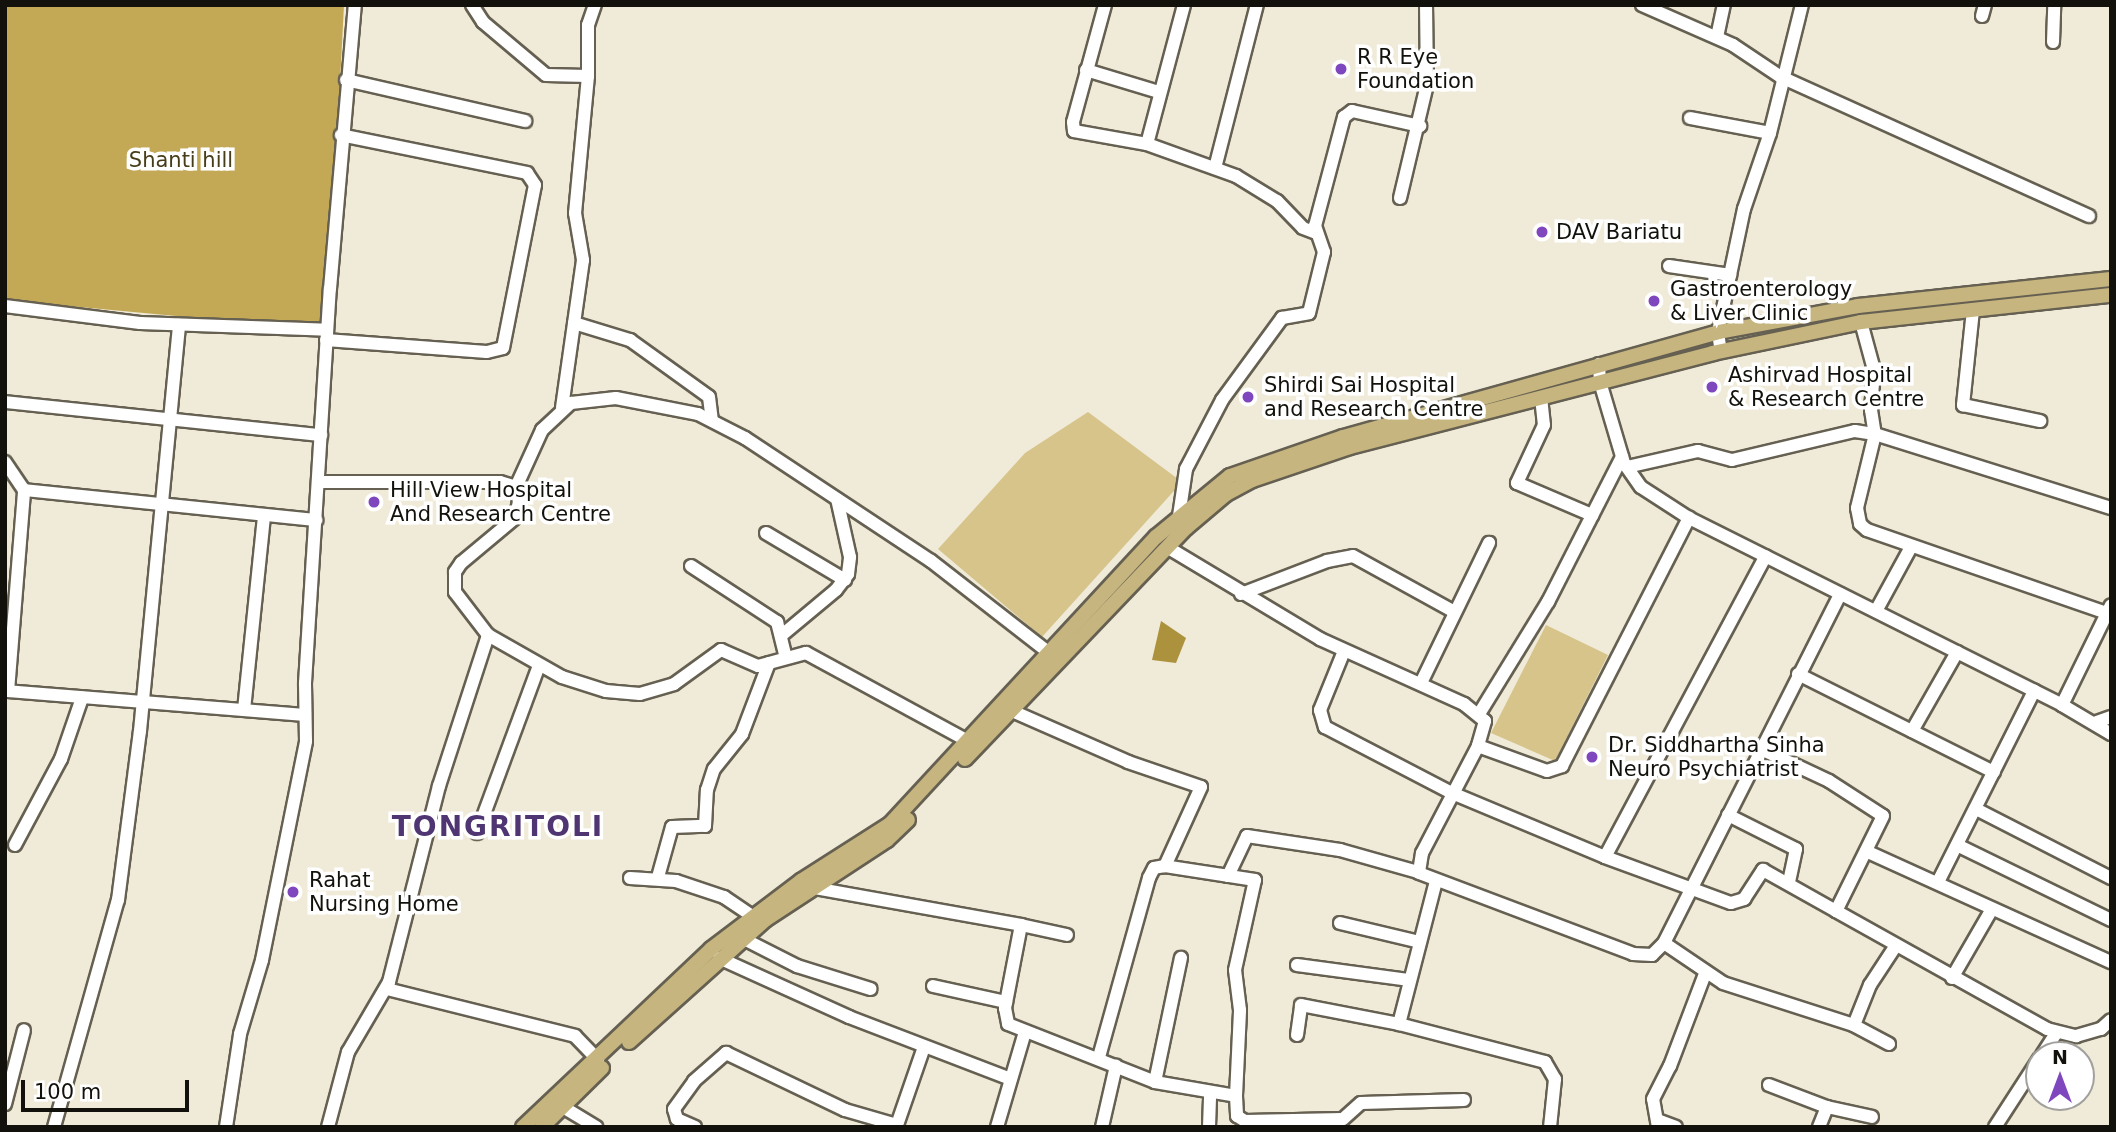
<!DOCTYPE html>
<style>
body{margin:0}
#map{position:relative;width:2116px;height:1132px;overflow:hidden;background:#f0ead8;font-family:"DejaVu Sans",sans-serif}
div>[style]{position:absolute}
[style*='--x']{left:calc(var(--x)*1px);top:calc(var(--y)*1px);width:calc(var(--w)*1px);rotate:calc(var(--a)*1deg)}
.green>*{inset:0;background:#d7c48b}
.forest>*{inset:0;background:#c3a855}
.water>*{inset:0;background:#ad923e}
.roads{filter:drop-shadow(2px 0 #656051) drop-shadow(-2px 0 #656051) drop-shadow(0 2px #656051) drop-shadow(0 -2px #656051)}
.minor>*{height:12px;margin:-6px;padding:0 6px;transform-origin:6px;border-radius:6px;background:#fff}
.major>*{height:14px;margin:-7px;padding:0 7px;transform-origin:7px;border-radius:7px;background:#c6b57f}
.dots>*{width:19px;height:19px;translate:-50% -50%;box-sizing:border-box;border:4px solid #fff;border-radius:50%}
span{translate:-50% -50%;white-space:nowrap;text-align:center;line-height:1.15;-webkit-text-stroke:7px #fff;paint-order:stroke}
.poi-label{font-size:21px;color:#13110b}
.left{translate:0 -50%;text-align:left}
.park-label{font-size:21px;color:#483d19}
.district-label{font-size:28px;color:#4f3571;font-weight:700;letter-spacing:2px}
.frame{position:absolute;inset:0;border:7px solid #13110b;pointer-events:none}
.north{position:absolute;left:2025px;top:1041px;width:70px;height:70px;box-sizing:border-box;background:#fff;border:2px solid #a1a09d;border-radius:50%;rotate:0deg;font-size:19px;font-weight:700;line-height:28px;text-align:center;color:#13110b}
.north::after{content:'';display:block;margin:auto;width:24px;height:32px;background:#7e47be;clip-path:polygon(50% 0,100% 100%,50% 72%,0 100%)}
.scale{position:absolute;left:21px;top:1080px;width:168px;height:32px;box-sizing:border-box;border:4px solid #13110b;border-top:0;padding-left:9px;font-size:21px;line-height:24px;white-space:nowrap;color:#13110b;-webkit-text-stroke:5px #fff;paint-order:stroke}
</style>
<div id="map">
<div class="green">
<div style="clip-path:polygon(1088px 412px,1182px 482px,1042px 637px,938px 549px,1025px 453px)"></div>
<div style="clip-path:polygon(1546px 625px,1608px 655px,1555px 761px,1491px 733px)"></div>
</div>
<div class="forest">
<div style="clip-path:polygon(5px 5px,344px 5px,327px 330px,5px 300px)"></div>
</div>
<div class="water">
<div style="clip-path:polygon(1161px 621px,1186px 638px,1176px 663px,1152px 660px)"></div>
</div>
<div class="roads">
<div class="minor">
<div style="--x:472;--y:5;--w:20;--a:57"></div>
<div style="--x:483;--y:22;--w:82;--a:40.1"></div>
<div style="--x:546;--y:75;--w:42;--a:1.4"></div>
<div style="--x:588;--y:76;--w:138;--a:95.4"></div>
<div style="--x:575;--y:213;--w:48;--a:80.3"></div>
<div style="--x:583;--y:260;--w:149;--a:98.1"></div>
<div style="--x:1105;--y:5;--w:121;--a:105.3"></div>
<div style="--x:1073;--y:122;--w:9;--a:84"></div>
<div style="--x:1074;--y:131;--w:74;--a:10.1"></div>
<div style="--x:1147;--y:144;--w:95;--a:19.8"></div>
<div style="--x:1236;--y:176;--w:48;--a:31.4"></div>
<div style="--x:1277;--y:201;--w:37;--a:46"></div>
<div style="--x:1303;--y:228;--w:14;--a:21"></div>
<div style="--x:1642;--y:5;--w:99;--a:23.7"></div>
<div style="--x:1733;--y:45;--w:58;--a:33.7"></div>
<div style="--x:1781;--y:77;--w:338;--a:24.3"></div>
<div style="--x:1982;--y:16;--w:11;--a:-75"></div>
<div style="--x:1717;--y:37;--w:33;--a:-78"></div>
<div style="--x:2053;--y:42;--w:37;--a:-88"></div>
<div style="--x:1086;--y:70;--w:76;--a:16.8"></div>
<div style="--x:588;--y:76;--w:51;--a:-90"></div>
<div style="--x:588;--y:25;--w:21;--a:-71"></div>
<div style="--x:346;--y:80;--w:184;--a:12.9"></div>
<div style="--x:1690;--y:118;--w:81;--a:10.6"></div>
<div style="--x:1147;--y:144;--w:144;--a:-75.1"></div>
<div style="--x:1215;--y:168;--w:168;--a:-75.6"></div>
<div style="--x:1400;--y:198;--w:116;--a:-76.6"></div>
<div style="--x:1427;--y:85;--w:80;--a:-90.7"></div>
<div style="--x:1669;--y:266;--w:62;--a:8.4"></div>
<div style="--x:5;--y:306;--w:136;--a:7.2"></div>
<div style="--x:140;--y:323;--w:187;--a:2.1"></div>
<div style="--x:1973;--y:310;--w:96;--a:96"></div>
<div style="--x:1963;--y:405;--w:79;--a:11.7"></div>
<div style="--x:1861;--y:322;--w:50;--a:74.8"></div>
<div style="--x:1874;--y:370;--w:40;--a:94.3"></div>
<div style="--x:1871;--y:410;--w:24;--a:81"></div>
<div style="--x:1875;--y:434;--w:247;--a:17.4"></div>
<div style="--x:574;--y:323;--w:59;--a:16.9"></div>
<div style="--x:630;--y:340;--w:97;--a:35.8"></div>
<div style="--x:709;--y:397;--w:23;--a:83"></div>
<div style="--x:326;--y:340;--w:161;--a:4.3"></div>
<div style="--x:487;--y:352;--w:16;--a:-14"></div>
<div style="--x:503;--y:348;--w:166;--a:-78.9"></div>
<div style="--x:535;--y:185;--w:14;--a:-124"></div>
<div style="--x:527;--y:173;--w:190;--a:-168.5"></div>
<div style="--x:1721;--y:352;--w:20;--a:-99"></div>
<div style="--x:1718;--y:332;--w:126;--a:-78.1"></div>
<div style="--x:1744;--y:209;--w:80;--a:-71.1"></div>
<div style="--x:1770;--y:133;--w:132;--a:-76"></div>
<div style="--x:1599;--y:364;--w:18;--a:87"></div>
<div style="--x:1600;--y:382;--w:84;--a:73.5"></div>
<div style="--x:1624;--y:463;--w:29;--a:55"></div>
<div style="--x:1641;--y:487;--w:57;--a:32.9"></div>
<div style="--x:1689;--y:518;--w:417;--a:26.6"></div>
<div style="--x:2062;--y:705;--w:111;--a:-63.9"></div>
<div style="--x:1541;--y:397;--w:28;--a:84"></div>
<div style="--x:1544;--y:425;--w:64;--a:115"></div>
<div style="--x:1517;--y:483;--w:82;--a:23.1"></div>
<div style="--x:5;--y:402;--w:318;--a:6"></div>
<div style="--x:5;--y:462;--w:34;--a:56"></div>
<div style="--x:1627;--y:467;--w:73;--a:-12.7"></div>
<div style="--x:1698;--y:451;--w:35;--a:15"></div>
<div style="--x:1732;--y:460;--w:126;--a:-13.3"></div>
<div style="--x:1855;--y:431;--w:20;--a:9"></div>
<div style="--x:1875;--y:434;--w:76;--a:103.7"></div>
<div style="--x:1857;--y:508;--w:16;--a:79"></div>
<div style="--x:1860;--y:524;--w:9;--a:41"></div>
<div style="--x:1867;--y:530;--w:254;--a:19.1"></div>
<div style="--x:319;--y:482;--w:181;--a:0"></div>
<div style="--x:500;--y:482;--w:17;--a:17"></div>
<div style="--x:516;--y:487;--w:15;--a:79"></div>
<div style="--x:519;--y:502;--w:16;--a:104"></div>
<div style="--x:515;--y:518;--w:70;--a:140.2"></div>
<div style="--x:461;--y:563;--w:11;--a:124"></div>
<div style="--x:455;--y:572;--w:20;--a:90"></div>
<div style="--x:455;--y:592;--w:54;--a:52.5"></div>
<div style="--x:488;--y:635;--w:85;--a:29.6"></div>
<div style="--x:562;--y:677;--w:46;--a:17.7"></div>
<div style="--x:606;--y:691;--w:34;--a:5"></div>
<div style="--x:640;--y:694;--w:35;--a:-16"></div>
<div style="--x:674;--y:684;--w:58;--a:-35.9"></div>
<div style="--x:721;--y:650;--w:40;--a:23.4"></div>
<div style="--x:758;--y:666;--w:50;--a:-15.2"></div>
<div style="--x:806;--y:653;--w:184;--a:28.5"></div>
<div style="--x:516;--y:487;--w:63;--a:-65.5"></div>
<div style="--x:542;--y:430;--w:40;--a:-43"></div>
<div style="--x:571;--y:403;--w:45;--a:-6.3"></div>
<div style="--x:616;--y:398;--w:84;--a:11"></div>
<div style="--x:698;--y:414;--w:53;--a:27.1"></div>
<div style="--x:745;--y:438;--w:223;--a:33.5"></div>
<div style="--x:931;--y:561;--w:148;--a:37.9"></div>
<div style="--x:1179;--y:516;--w:48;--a:-81.5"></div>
<div style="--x:1186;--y:469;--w:78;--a:-62.4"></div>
<div style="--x:1222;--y:400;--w:102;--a:-53.8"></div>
<div style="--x:1282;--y:318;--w:27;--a:-10"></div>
<div style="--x:1309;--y:313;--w:63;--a:-76.2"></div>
<div style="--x:1324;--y:252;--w:28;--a:-109"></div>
<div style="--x:1315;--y:226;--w:113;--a:-75.1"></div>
<div style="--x:1344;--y:117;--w:10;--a:-37"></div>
<div style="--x:1352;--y:111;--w:70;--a:12.4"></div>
<div style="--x:766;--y:533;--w:92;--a:30.7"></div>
<div style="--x:1167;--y:547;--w:179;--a:31"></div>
<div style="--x:1320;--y:639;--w:158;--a:24.3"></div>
<div style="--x:1464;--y:704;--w:27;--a:39"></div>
<div style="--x:1485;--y:721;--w:26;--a:106"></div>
<div style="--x:1478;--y:746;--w:73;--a:19.9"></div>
<div style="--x:1547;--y:771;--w:16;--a:-18"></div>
<div style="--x:1562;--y:766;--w:279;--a:-62.9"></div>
<div style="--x:691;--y:566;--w:103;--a:33.1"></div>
<div style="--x:777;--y:622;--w:36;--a:76"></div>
<div style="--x:1241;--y:594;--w:92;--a:-21"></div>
<div style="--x:1327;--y:561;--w:26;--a:-11"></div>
<div style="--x:1353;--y:556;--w:116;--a:28.8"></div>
<div style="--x:1876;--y:611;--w:73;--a:-61.3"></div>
<div style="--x:782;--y:635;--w:70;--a:-39.8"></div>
<div style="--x:836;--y:590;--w:20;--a:-53"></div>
<div style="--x:848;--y:574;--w:17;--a:-83"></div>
<div style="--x:850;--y:557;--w:59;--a:-102.6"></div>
<div style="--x:1344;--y:651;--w:64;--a:112.1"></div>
<div style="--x:1320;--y:710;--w:18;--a:74"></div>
<div style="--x:1325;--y:727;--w:143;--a:27.5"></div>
<div style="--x:1452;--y:793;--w:166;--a:22.7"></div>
<div style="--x:1605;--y:857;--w:134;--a:20.1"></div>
<div style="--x:1731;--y:903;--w:14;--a:-17"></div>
<div style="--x:1744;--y:899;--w:35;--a:-57"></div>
<div style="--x:1763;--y:870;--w:84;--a:29.3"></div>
<div style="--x:1798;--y:674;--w:219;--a:26.6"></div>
<div style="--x:1421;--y:683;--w:156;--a:-64.1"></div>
<div style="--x:2062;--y:705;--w:57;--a:30.6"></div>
<div style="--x:1003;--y:707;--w:137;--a:23.7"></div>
<div style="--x:1128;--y:762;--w:77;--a:18.9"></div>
<div style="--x:1201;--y:787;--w:87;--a:114.5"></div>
<div style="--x:1165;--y:866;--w:11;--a:170"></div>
<div style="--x:1154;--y:868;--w:11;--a:117"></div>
<div style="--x:1149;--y:878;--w:186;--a:105.6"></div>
<div style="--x:244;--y:710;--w:196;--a:-84.1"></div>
<div style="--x:1479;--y:714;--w:132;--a:-58.4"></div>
<div style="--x:1548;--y:602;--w:163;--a:-63"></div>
<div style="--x:305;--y:715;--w:298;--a:-175.4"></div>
<div style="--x:8;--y:691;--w:202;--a:-85.4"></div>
<div style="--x:24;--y:490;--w:294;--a:5.9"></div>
<div style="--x:2097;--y:722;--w:15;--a:-20"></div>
<div style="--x:1912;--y:731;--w:91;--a:-60.3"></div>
<div style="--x:1478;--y:746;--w:121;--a:117.6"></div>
<div style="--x:1422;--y:853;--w:20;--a:99"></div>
<div style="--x:1419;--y:873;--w:229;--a:20.7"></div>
<div style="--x:1633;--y:954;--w:19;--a:3"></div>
<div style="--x:1652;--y:955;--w:17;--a:-45"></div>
<div style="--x:1664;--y:943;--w:391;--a:-63.2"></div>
<div style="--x:1761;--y:749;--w:75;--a:25.2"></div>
<div style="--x:1829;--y:781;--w:64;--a:32.9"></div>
<div style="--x:1883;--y:816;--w:106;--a:116.3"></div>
<div style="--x:1836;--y:911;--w:242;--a:29.2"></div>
<div style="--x:2047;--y:1029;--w:30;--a:14"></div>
<div style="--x:2076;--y:1036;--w:26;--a:-16"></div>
<div style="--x:2101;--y:1029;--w:13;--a:-42"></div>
<div style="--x:1976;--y:809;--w:152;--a:27.1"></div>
<div style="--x:1728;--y:815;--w:76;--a:26.6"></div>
<div style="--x:1796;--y:849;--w:34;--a:102"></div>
<div style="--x:477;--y:833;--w:179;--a:-69.7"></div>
<div style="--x:15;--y:845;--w:98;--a:-61.9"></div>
<div style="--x:61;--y:759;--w:65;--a:-71"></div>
<div style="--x:1957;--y:845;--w:171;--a:26"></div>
<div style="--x:1868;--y:852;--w:267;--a:24.4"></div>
<div style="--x:1605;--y:857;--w:341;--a:-61.9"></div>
<div style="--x:1228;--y:876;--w:44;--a:-64.6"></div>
<div style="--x:1247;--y:836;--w:94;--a:8.6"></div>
<div style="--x:1340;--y:850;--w:81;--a:15.8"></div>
<div style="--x:658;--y:877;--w:52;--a:-74.4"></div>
<div style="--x:672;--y:827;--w:33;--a:-2"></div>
<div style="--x:705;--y:826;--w:36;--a:-87"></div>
<div style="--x:707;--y:790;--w:22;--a:-72"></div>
<div style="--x:714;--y:769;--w:45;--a:-51.3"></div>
<div style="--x:742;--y:734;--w:76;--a:-69.2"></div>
<div style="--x:630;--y:878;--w:46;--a:3.7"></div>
<div style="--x:676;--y:881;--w:51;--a:18.4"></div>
<div style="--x:724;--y:897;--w:36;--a:34"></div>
<div style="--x:1939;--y:880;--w:212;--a:-63.3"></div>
<div style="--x:1436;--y:881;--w:148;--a:104.5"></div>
<div style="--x:1399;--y:1024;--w:151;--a:14.6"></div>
<div style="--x:1545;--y:1062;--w:20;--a:60"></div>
<div style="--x:1555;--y:1079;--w:48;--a:95.9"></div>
<div style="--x:814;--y:888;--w:210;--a:10.1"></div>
<div style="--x:1021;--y:925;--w:85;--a:100.9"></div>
<div style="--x:1005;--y:1008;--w:16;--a:79"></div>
<div style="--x:1008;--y:1024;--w:158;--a:21.5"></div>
<div style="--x:1155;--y:1082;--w:82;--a:9.8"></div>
<div style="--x:1236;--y:1096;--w:86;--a:-87.3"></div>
<div style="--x:1240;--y:1010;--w:40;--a:-97.1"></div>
<div style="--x:1235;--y:970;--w:92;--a:-77.5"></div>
<div style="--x:1255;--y:880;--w:91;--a:-171.2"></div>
<div style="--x:1340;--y:923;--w:82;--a:13.4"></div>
<div style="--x:1021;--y:925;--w:47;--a:12.3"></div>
<div style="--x:742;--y:938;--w:62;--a:27"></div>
<div style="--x:797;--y:966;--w:77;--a:17.3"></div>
<div style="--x:1664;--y:943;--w:71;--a:34.1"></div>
<div style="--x:1723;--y:983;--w:138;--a:17.8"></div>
<div style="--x:719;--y:958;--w:143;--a:24.4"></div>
<div style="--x:849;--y:1017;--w:170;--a:21"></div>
<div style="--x:1297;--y:965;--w:114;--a:7.6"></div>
<div style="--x:1952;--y:978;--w:80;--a:-59.9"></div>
<div style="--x:933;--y:986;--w:75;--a:12.4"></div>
<div style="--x:387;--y:989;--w:194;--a:14"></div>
<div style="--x:575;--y:1036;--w:33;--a:46"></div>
<div style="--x:1297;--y:1035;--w:30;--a:-82"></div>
<div style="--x:1301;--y:1005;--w:100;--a:11"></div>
<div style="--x:1889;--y:1044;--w:40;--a:-152"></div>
<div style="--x:1854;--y:1025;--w:43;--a:-68.2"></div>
<div style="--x:1870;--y:985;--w:45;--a:-56.7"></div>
<div style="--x:2042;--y:1055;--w:27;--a:-57"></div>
<div style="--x:1155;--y:1082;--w:127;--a:-78.2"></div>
<div style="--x:1769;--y:1085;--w:62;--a:20.8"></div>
<div style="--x:1827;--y:1107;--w:22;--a:112"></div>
<div style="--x:1236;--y:1096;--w:20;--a:87"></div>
<div style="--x:1237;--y:1116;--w:9;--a:32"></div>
<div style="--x:1245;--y:1121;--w:98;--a:-1.2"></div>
<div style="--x:1343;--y:1119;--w:24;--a:-42"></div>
<div style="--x:1361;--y:1103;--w:103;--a:-1.7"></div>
<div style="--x:5;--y:1104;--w:76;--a:-75.6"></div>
<div style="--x:563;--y:1107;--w:39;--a:31"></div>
<div style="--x:1827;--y:1107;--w:46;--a:12.5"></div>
<div style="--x:1657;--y:1120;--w:20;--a:20"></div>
<div style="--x:54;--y:1127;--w:236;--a:-74.3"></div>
<div style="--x:118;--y:900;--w:170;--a:-82.6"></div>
<div style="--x:140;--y:731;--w:408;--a:-84.5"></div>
<div style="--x:226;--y:1127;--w:94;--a:-81.4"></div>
<div style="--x:240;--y:1034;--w:77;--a:-73.4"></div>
<div style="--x:262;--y:960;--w:223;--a:-78.6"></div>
<div style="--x:306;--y:741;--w:58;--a:-91"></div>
<div style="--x:305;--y:683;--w:395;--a:-86.4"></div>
<div style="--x:330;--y:289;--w:285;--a:-85"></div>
<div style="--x:328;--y:1127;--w:78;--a:-75.1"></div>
<div style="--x:348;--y:1052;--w:81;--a:-59.6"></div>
<div style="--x:389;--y:982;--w:202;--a:-75.7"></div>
<div style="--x:439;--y:786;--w:159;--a:-72"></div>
<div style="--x:695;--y:1127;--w:20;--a:-156"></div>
<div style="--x:677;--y:1119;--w:10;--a:-107"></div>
<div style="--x:674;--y:1109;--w:34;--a:-54"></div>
<div style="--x:694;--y:1081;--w:43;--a:-41.2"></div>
<div style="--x:726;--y:1053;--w:132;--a:25.6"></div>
<div style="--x:845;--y:1110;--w:54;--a:16.1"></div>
<div style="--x:897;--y:1125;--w:83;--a:-70.9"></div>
<div style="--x:997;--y:1127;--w:99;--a:-73.6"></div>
<div style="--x:1102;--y:1127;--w:63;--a:-77.1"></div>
<div style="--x:1209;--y:1127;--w:32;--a:-88"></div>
<div style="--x:1658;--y:1127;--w:28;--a:-100"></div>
<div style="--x:1653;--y:1099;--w:37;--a:-63"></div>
<div style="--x:1670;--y:1066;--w:98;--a:-69.2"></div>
<div style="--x:1995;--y:1127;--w:81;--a:-57.1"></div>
</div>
<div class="major">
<div style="--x:965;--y:759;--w:320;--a:-46.3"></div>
<div style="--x:1186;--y:528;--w:52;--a:-40.4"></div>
<div style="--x:1226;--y:494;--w:30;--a:-28"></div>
<div style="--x:1252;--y:480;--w:103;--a:-18.6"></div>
<div style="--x:1350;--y:447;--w:375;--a:-14.5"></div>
<div style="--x:1713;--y:353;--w:151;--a:-11.8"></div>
<div style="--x:1861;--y:322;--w:251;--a:-6.2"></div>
<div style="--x:629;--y:1042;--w:183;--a:-41.9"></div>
<div style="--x:765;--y:920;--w:146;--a:-33.3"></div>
<div style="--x:887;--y:840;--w:29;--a:-44"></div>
<div style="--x:523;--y:1127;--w:259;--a:-43.4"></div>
<div style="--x:711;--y:949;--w:113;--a:-37.1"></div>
<div style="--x:801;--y:881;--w:106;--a:-32.6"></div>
<div style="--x:890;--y:824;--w:391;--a:-47.2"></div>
<div style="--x:1156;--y:537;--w:96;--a:-39.5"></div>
<div style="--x:1230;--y:476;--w:120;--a:-19"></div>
<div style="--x:1343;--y:437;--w:389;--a:-15.6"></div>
<div style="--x:1718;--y:332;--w:142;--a:-10.5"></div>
<div style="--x:1858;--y:306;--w:254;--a:-6.1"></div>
<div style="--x:542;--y:1127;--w:84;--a:-44.5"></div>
</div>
</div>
<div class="dots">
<div style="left:1341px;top:69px;background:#7e47be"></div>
<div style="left:1542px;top:232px;background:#7e47be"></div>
<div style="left:1654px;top:301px;background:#7e47be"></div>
<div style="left:1712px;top:387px;background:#7e47be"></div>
<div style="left:1248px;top:397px;background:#7e47be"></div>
<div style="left:374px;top:502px;background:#7e47be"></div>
<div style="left:1592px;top:757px;background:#7e47be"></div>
<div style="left:293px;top:892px;background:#7e47be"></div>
</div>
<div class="poi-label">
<span class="left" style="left:1357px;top:69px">R R Eye<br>Foundation</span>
<span class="left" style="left:1556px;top:232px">DAV Bariatu</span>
<span class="left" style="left:1670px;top:301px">Gastroenterology<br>&amp; Liver Clinic</span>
<span class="left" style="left:1728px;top:387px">Ashirvad Hospital<br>&amp; Research Centre</span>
<span class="left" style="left:1264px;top:397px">Shirdi Sai Hospital<br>and Research Centre</span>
<span class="left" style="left:390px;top:502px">Hill View Hospital<br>And Research Centre</span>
<span class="left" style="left:1608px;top:757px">Dr. Siddhartha Sinha<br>Neuro Psychiatrist</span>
<span class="left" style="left:309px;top:892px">Rahat<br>Nursing Home</span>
</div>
<div class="park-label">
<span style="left:181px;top:160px">Shanti hill</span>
</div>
<div class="district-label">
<span style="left:498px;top:827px">TONGRITOLI</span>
</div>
<div class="frame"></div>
<div class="north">N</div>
<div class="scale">100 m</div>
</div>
